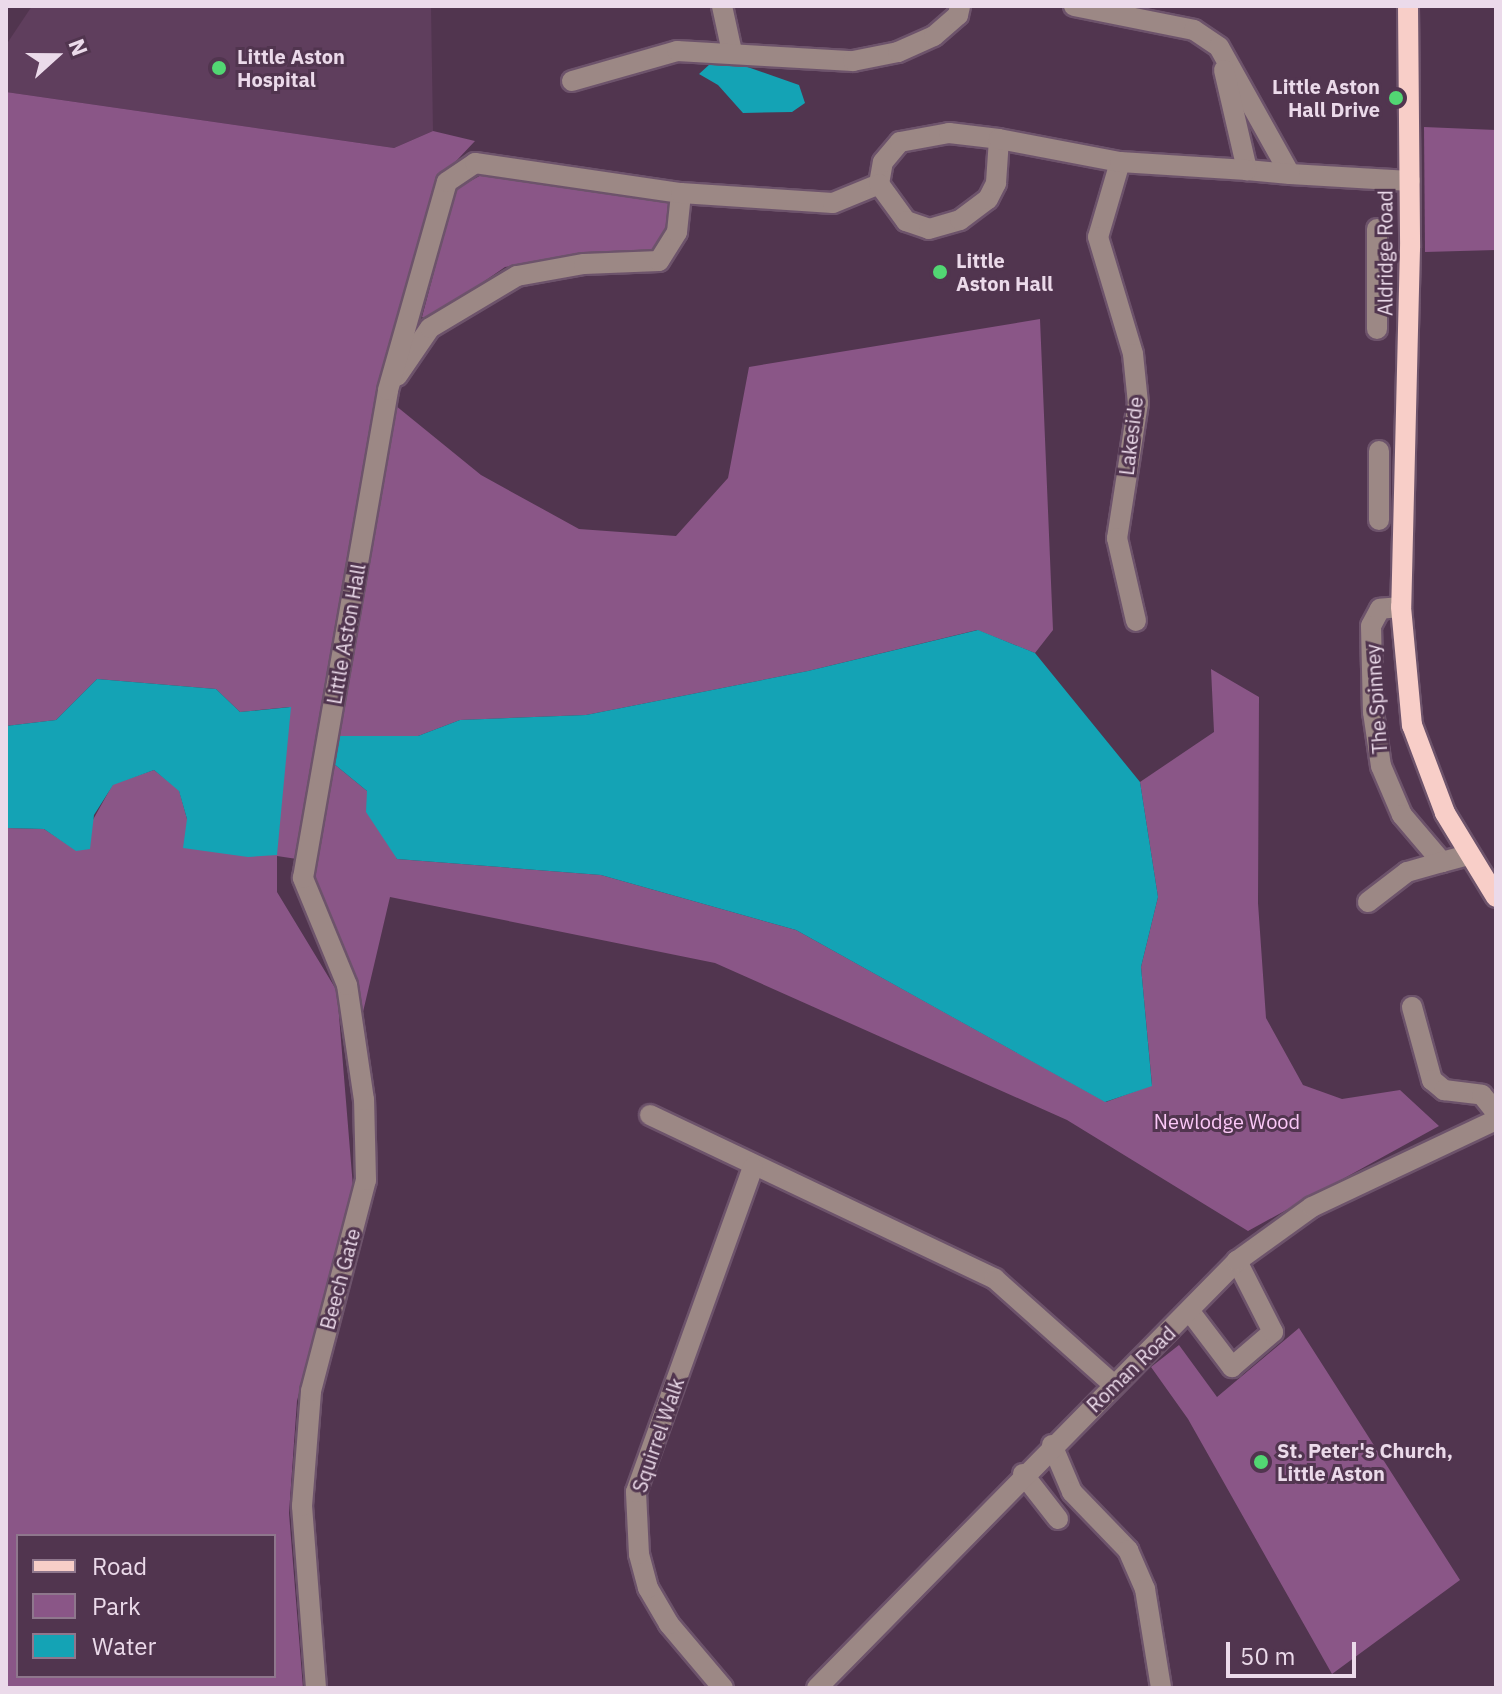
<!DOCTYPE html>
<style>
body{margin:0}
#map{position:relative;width:1502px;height:1694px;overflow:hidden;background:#51354f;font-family:"IBM Plex Sans",sans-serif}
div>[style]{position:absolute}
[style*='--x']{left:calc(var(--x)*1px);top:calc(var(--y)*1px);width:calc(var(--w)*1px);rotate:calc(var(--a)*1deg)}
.built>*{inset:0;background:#5f3e5d}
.green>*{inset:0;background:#8a5687}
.water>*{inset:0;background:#14a3b5}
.roads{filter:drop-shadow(2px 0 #6d536b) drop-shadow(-2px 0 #6d536b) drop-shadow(0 2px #6d536b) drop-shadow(0 -2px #6d536b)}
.minor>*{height:20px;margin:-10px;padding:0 10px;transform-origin:10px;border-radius:10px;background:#9c8885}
.major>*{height:20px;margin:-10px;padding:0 10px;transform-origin:10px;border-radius:10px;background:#f8cec8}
.dots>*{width:22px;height:22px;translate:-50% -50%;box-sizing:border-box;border:4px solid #51354f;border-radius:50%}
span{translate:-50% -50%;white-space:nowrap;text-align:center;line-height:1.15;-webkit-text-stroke:6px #51354f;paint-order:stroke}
.poi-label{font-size:20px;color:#ebdaea;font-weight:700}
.left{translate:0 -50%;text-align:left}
.right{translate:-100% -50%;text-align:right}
.street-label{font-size:20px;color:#ebdaea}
.park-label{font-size:20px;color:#fbc8f7}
.frame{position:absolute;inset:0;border:8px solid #ebdaea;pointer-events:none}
.legend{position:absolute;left:16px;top:1534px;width:260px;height:144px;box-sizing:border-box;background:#51354f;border:2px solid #8f778d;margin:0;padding:10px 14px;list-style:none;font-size:24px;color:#ebdaea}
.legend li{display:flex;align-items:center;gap:16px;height:40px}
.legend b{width:40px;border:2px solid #8f778d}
.north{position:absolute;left:16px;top:16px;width:80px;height:80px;-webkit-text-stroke:6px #51354f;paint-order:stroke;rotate:69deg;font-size:22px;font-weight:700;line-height:32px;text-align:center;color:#ebdaea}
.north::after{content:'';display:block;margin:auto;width:28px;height:36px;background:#ebdaea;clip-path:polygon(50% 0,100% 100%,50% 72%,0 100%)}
.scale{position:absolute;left:1226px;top:1642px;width:130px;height:36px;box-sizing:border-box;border:4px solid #ebdaea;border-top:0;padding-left:10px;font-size:24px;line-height:28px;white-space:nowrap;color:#ebdaea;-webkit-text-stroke:6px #51354f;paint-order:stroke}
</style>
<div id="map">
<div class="built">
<div style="clip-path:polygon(32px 6px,431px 6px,433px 131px,394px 148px,6px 92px,6px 45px)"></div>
</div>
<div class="green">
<div style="clip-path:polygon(evenodd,6px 92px,394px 148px,433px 131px,475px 141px,442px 176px,399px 313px,297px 859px,277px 856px,277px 892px,337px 991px,353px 1187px,297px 1401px,289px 1513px,303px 1688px,6px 1688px,6px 828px,44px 829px,76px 850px,113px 784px,154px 770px,179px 790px,187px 819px,290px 707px,240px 712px,216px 689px,97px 679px,56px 720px,6px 726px,6px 92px,18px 1536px,274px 1536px,274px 1676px,18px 1676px,18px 1536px)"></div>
<div style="clip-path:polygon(1424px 127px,1496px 130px,1496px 250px,1425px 252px)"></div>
<div style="clip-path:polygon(483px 174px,674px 200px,665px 237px,649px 256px,571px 257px,505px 267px,428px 320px,422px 317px,456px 189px)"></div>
<div style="clip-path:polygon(1040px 319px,1053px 630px,1035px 653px,977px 630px,808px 671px,586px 715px,460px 720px,418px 736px,330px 736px,390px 401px,481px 475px,579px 529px,676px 536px,728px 478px,749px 367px)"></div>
<div style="clip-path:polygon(1211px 669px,1259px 697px,1258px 903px,1266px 1018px,1303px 1085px,1342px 1099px,1400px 1090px,1439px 1126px,1248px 1231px,1067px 1120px,715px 963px,390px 897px,363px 1012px,311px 879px,328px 759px,367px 791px,397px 859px,601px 875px,796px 930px,1106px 1102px,1152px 1085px,1141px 967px,1158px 897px,1140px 782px,1214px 732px)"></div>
<div style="clip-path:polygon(1299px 1328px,1460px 1580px,1332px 1674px,1188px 1419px,1151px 1367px,1179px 1345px,1217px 1397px)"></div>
</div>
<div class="water">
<div style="clip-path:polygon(736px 63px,799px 85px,805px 103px,792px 112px,743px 113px,718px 85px,699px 74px,710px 64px)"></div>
<div style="clip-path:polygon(978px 630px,1035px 653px,1140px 782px,1158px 897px,1141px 967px,1152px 1086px,1105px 1102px,796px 930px,601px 875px,397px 859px,366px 812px,367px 791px,328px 759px,330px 736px,418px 736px,460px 720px,586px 715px,808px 671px)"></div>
<div style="clip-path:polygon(97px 679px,216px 689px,240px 712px,291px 707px,277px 855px,248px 857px,183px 848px,187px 819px,179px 791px,154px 770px,113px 785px,94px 815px,90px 849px,76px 851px,44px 829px,6px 828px,6px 726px,56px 720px)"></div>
</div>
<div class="roads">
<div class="minor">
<div style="--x:722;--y:6;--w:47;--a:77.7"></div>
<div style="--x:1074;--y:6;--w:122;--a:11.3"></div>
<div style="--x:1194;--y:30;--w:30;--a:34"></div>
<div style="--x:1219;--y:47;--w:145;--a:60.8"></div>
<div style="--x:1290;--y:174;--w:120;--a:3.3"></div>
<div style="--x:1224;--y:70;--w:103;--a:77"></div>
<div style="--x:1247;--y:170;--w:43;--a:5.3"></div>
<div style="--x:572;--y:81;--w:109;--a:-15.9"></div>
<div style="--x:677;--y:51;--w:176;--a:3.3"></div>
<div style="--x:853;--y:61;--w:46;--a:-11.3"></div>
<div style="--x:898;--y:52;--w:39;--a:-24"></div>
<div style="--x:934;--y:36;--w:32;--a:-41"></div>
<div style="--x:958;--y:15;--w:9;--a:-77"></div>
<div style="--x:1120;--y:162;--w:78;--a:106.3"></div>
<div style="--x:1098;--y:237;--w:122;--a:73.3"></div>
<div style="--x:1133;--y:354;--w:49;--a:84.2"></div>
<div style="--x:1138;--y:403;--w:137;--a:98.8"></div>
<div style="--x:1117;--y:538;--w:85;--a:77.1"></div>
<div style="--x:879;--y:184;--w:22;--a:-80"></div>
<div style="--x:883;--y:162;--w:26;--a:-50"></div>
<div style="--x:900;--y:142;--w:50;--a:-10.4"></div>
<div style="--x:949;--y:133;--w:50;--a:6.8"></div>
<div style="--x:1377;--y:329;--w:100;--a:-90"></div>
<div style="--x:397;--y:376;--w:58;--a:-55.5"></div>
<div style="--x:430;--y:328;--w:101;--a:-30.9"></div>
<div style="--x:517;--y:276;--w:68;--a:-10.2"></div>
<div style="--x:584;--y:264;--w:75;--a:-2.3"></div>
<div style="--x:659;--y:261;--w:34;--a:-58"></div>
<div style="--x:677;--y:232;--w:39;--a:-84"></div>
<div style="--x:1379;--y:451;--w:69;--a:90"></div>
<div style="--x:1401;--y:607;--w:21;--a:175"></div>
<div style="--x:1380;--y:609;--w:19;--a:118"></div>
<div style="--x:1371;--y:626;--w:86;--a:88.7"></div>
<div style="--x:1373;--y:712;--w:55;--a:81.6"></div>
<div style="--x:1381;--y:766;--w:53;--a:66.8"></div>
<div style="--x:1402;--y:815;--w:62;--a:49.6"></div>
<div style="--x:1442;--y:862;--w:28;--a:-15"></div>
<div style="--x:1368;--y:902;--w:49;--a:-37.6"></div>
<div style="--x:1407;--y:872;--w:36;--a:-16"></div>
<div style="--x:1412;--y:1007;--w:76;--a:74.7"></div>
<div style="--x:1432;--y:1080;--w:16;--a:40"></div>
<div style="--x:1444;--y:1090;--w:38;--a:7"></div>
<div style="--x:1482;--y:1095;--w:22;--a:51"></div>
<div style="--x:650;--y:1115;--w:382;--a:25.4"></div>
<div style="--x:995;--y:1279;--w:159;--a:41.7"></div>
<div style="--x:1191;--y:1313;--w:68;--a:52.8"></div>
<div style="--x:1232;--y:1367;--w:54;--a:-40.5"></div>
<div style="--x:1273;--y:1332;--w:80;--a:-116.9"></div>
<div style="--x:1052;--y:1445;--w:51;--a:66.9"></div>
<div style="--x:1072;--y:1492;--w:81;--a:46"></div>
<div style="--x:1128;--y:1550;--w:43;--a:66.4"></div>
<div style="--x:1145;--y:1589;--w:100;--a:80.8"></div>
<div style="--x:1023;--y:1474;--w:57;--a:52.1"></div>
<div style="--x:316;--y:1688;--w:183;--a:-94.4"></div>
<div style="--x:302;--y:1506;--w:115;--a:-85.5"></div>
<div style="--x:311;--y:1391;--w:218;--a:-75.4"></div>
<div style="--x:366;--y:1180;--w:80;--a:-91.4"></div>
<div style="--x:364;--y:1100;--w:116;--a:-98.4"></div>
<div style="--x:347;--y:985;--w:116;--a:-112.4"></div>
<div style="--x:303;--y:878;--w:495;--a:-80.1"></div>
<div style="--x:388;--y:390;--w:216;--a:-74.2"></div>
<div style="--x:447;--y:182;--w:34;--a:-34"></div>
<div style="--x:475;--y:163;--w:208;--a:8.3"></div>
<div style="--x:681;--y:193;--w:152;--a:3.8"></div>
<div style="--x:833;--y:203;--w:50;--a:-22.4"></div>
<div style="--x:879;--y:184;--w:46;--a:53.9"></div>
<div style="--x:906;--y:221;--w:24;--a:19"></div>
<div style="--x:929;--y:229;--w:32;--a:-16"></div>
<div style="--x:960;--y:220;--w:35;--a:-37"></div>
<div style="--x:988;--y:199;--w:18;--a:-63"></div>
<div style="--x:996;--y:183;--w:44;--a:-86.1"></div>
<div style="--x:999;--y:139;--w:123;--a:10.8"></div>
<div style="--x:1120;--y:162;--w:127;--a:3.6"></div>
<div style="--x:723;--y:1688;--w:84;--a:-130.2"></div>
<div style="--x:669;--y:1624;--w:42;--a:-120.3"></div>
<div style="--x:648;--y:1588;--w:35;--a:-105"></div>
<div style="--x:639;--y:1554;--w:62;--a:-92.8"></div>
<div style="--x:636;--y:1492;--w:345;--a:-70.2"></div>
<div style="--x:817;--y:1688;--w:599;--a:-45.47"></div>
<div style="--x:1237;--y:1261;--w:92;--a:-35.8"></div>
<div style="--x:1312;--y:1207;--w:204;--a:-25.3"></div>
</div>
<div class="major">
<div style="--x:1408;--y:6;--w:242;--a:89.5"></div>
<div style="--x:1410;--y:248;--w:359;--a:91.4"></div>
<div style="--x:1401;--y:607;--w:119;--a:84.7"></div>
<div style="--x:1412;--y:725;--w:94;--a:69.4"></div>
<div style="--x:1445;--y:813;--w:98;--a:58.7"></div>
</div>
</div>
<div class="dots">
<div style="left:219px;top:68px;background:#52d673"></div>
<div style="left:1396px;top:98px;background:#52d673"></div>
<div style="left:940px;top:272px;background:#52d673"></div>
<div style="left:1261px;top:1462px;background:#52d673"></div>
</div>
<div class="poi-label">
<span class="left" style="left:237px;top:68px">Little Aston<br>Hospital</span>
<span class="right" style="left:1380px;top:98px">Little Aston<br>Hall Drive</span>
<span class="left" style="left:956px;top:272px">Little<br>Aston Hall</span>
<span class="left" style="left:1277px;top:1462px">St. Peter's Church,<br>Little Aston</span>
</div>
<div class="street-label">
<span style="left:1385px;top:253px;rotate:-90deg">Aldridge Road</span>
<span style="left:1131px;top:436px;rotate:-83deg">Lakeside</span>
<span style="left:346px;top:634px;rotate:-80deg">Little Aston Hall</span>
<span style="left:1376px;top:699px;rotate:-94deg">The Spinney</span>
<span style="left:340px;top:1279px;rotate:-75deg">Beech Gate</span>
<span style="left:1131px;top:1369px;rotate:-44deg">Roman Road</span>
<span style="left:658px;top:1435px;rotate:-71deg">Squirrel Walk</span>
</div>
<div class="park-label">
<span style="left:1227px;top:1121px">Newlodge Wood</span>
</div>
<div class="frame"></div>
<ul class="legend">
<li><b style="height:10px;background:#f8cec8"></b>Road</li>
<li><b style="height:22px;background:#8a5687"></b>Park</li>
<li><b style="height:22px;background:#14a3b5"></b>Water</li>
</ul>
<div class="north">N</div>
<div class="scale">50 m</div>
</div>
